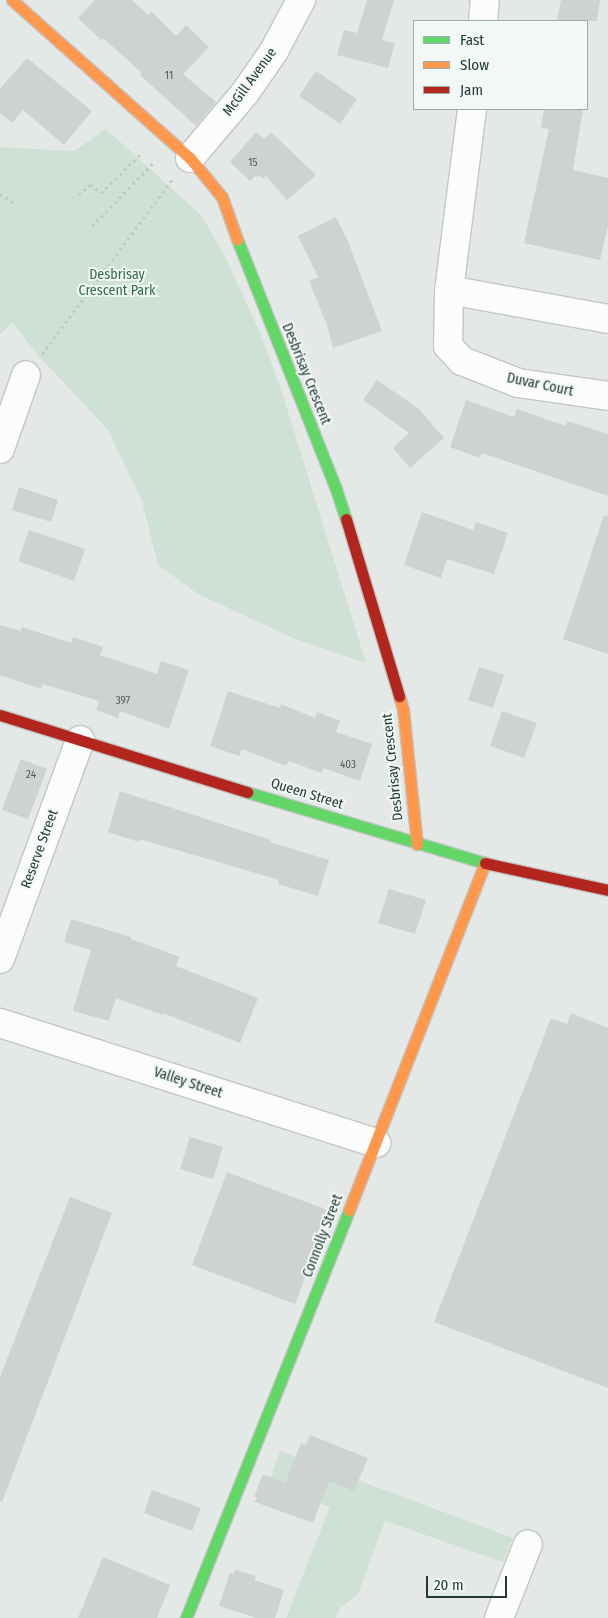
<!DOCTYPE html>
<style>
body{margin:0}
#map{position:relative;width:608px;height:1618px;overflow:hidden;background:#e4e9e7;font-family:"Fira Sans Condensed",sans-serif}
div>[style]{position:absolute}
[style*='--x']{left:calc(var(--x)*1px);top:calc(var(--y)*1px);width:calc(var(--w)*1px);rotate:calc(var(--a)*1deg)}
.green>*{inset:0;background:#cfe1d5}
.building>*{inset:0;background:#ced2d1}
.path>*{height:3px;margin-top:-1.5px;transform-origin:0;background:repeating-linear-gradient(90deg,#c1c9c5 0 2.5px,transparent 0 6.5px)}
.roads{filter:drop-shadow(1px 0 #c1c6c4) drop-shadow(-1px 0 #c1c6c4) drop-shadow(0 1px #c1c6c4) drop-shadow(0 -1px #c1c6c4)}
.street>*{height:28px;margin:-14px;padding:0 14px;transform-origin:14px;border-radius:14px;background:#fbfcfb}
.fast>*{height:11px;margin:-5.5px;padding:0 5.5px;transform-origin:5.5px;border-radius:5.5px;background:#63d668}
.slow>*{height:11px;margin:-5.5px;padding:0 5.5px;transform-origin:5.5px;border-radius:5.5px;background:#ff974d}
.jam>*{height:11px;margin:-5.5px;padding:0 5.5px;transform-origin:5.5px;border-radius:5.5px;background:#b3261e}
span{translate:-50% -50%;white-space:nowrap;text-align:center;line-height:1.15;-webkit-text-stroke:4px #f2f8f5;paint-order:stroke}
.number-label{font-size:11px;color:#4e605c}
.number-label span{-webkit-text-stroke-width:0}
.street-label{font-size:14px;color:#233a35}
.park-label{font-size:14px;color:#316d4b}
.legend{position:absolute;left:413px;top:20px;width:175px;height:90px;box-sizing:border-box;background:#f2f8f5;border:1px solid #9faca8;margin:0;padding:6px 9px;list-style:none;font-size:15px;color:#233a35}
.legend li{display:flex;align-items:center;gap:10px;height:25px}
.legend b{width:25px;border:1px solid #9faca8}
.scale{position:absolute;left:426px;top:1576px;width:81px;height:22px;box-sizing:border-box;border:2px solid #233a35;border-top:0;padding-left:6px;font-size:15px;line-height:18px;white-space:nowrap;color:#233a35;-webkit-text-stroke:4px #f2f8f5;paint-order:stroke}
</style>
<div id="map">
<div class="green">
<div style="clip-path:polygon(106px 129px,201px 215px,225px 256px,261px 335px,280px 386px,366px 663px,295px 639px,198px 594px,158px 565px,142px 501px,108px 430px,37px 354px,12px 322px,0 335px,0 147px,74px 151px)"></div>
<div style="clip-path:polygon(280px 1451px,513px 1538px,503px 1562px,385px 1521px,358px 1594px,340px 1608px,336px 1618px,286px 1618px,330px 1507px,268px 1485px)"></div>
</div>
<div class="building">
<div style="clip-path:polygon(95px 0,132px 0,148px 15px,151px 11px,176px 36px,186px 25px,209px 47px,183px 74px,216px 102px,196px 126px,140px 75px,142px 73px,103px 38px,101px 40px,78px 18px)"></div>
<div style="clip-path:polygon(367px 0,394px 0,382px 40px,395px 43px,388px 68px,337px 55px,344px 30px,357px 33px)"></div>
<div style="clip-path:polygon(561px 0,600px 0,597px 21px,557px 21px)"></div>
<div style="clip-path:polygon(27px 58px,92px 111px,64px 145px,23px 110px,12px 123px,0 113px,0 89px)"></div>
<div style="clip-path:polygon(316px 71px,357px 99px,340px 124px,299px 96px)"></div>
<div style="clip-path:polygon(544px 109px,583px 109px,573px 170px,608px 178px,608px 226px,600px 260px,524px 243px,549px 129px,541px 128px)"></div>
<div style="clip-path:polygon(256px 132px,264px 139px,271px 132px,316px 175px,287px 200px,266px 176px,263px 179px,259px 175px,257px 177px,255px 176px,250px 181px,230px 162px)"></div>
<div style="clip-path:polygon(336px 217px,347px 239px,382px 331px,333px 348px,327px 325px,309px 281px,318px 277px,298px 236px)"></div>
<div style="clip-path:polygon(377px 380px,419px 409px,444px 438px,410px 468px,393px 448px,409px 433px,363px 400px)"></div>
<div style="clip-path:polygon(466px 400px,514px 417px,517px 409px,566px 426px,567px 421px,608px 434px,608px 496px,482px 453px,480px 458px,450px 447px)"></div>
<div style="clip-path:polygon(19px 487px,58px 500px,51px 522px,12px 510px)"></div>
<div style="clip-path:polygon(422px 512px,473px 530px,476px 522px,508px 533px,494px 574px,447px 559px,441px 578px,404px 565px)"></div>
<div style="clip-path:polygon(604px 515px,608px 516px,608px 654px,563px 639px)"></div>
<div style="clip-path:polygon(29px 530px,85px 549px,74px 581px,18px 561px)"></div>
<div style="clip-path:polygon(0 625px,21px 631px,22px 627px,71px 643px,73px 637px,103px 647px,100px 655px,157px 674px,161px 661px,189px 670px,169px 729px,120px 711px,118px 718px,96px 710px,99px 701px,43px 684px,41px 689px,0 675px)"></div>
<div style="clip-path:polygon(479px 667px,504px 675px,493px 708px,468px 700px)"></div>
<div style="clip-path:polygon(228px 691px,280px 708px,281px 704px,315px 718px,317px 712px,340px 721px,336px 732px,372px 744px,360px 781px,323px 768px,321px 773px,289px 761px,286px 766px,242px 749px,239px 756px,210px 746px)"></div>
<div style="clip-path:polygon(502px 711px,537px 723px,524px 758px,490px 746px)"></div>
<div style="clip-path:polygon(21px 759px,47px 769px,28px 819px,2px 810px)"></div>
<div style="clip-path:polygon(120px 791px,271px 840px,270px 842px,329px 860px,318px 896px,278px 884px,279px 880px,201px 857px,139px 839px,139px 842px,108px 832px)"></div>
<div style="clip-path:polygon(389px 889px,426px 900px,415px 934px,378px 923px)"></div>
<div style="clip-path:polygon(71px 919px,131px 937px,131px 939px,180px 957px,176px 966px,258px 998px,240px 1043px,163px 1013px,163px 1015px,116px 998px,109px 1021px,73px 1011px,91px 950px,64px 942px)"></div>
<div style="clip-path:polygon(571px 1013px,608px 1028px,608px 1388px,434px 1322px,551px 1018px,567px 1024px)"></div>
<div style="clip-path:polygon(190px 1137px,223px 1147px,213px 1179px,180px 1169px)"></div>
<div style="clip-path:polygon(227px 1172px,330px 1211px,295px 1304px,192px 1265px)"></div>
<div style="clip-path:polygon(70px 1197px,112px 1213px,2px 1502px,0 1501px,0 1377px)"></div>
<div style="clip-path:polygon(310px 1435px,368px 1458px,354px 1491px,329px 1481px,313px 1523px,255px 1502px,257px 1497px,254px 1497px,263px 1474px,285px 1483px,301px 1443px,306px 1445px)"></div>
<div style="clip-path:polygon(152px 1490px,201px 1508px,192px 1531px,144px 1513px)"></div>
<div style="clip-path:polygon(103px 1557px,170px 1585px,157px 1618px,78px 1618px)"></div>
<div style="clip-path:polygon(235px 1570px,256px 1576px,254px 1580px,284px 1590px,275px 1618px,257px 1618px,219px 1606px,230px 1573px,234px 1574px)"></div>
</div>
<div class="path">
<div style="--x:0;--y:194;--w:19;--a:32"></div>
<div style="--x:79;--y:195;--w:16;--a:-43"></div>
<div style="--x:91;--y:184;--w:13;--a:42"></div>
<div style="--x:101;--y:193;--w:59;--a:-44.3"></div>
<div style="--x:92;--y:226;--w:89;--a:-45.9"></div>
<div style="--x:42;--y:354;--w:219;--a:-53.2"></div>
</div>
<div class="roads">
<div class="street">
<div style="--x:483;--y:21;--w:21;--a:-85"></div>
<div style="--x:472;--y:109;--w:182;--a:97.2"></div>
<div style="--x:449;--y:290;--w:56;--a:91"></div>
<div style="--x:448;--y:346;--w:21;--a:47"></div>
<div style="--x:462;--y:361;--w:60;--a:21.4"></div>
<div style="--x:518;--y:383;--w:91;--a:8.2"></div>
<div style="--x:190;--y:158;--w:85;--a:-49.8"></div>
<div style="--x:245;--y:93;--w:51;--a:-55.4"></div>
<div style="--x:274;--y:51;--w:58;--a:-62.1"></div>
<div style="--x:449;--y:290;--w:162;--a:10.3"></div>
<div style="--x:0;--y:449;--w:78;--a:-70.6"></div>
<div style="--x:0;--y:959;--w:233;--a:-69.9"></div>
<div style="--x:0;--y:1023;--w:395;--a:17.7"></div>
<div style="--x:499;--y:1618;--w:79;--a:-68.6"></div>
</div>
<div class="fast">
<div style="--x:237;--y:239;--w:269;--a:68.4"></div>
<div style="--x:336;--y:489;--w:32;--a:72"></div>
<div style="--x:247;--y:792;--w:248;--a:16.6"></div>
<div style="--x:186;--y:1618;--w:439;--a:-68.2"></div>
</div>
<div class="slow">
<div style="--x:12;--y:0;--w:238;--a:41.6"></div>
<div style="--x:190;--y:158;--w:50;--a:50.6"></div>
<div style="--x:222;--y:197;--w:45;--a:70.3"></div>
<div style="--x:399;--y:696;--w:14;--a:73"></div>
<div style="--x:403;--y:709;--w:136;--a:84.1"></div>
<div style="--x:349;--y:1210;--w:373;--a:-68.6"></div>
</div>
<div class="jam">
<div style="--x:346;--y:519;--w:185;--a:73.3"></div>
<div style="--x:0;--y:715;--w:259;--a:17.3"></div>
<div style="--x:485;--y:863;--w:126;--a:12.4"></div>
</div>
</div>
<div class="number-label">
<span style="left:169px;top:76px">11</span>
<span style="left:253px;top:163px">15</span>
<span style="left:123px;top:701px">397</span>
<span style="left:348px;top:765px">403</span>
<span style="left:31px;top:775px">24</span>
</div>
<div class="street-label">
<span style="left:250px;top:82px;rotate:-54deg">McGill Avenue</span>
<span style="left:306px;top:374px;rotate:68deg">Desbrisay Crescent</span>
<span style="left:540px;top:385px;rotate:12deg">Duvar Court</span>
<span style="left:393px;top:767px;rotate:-96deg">Desbrisay Crescent</span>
<span style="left:307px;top:794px;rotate:17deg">Queen Street</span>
<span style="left:40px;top:849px;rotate:-70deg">Reserve Street</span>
<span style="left:188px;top:1083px;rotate:18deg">Valley Street</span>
<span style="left:323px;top:1236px;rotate:-69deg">Connolly Street</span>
</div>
<div class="park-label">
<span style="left:117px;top:283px">Desbrisay<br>Crescent Park</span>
</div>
<ul class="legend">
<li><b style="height:6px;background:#63d668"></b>Fast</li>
<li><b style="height:6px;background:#ff974d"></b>Slow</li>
<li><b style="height:6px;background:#b3261e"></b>Jam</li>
</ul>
<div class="scale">20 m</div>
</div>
